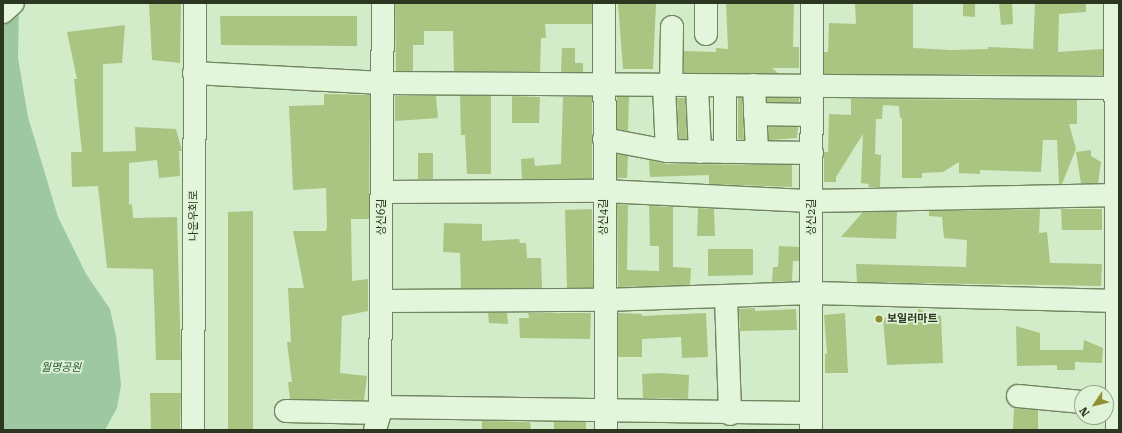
<!DOCTYPE html>
<meta charset="utf-8">
<style>
body{margin:0}
#map{position:relative;width:1122px;height:433px;overflow:hidden;background:#d2ebc8;font-family:"Roboto Serif","Noto Sans KR",serif}
div>[style]{position:absolute}
[style*='--x']{left:calc(var(--x)*1px);top:calc(var(--y)*1px);width:calc(var(--w)*1px);rotate:calc(var(--a)*1deg)}
.green>*{inset:0;background:#9dc8a2}
.building>*{inset:0;background:#a9c581}
.roads{filter:drop-shadow(1px 0 #70855f) drop-shadow(-1px 0 #70855f) drop-shadow(0 1px #70855f) drop-shadow(0 -1px #70855f)}
.minor>*{height:22px;margin:-11px;padding:0 11px;transform-origin:11px;border-radius:11px;background:#e3f6db}
.dots>*{width:11px;height:11px;translate:-50% -50%;box-sizing:border-box;border:2px solid #dff3d7;border-radius:50%}
span{translate:-50% -50%;white-space:nowrap;text-align:center;line-height:1.15;-webkit-text-stroke:3.5px #dff3d7;paint-order:stroke}
.street-label{font-size:11px;color:#2c3721}
.poi-label{font-size:11px;color:#2c3721;font-weight:700}
.left{translate:0 -50%;text-align:left}
.park-label{font-size:11px;color:#295234;font-style:italic}
.frame{position:absolute;inset:0;border:4px solid #2c3721;pointer-events:none}
.north{position:absolute;left:1074px;top:385px;width:40px;height:40px;box-sizing:border-box;background:#dff3d7;border:1px solid #97a88e;border-radius:50%;rotate:235deg;font-size:11px;font-weight:700;line-height:16px;text-align:center;color:#2c3721}
.north::after{content:'';display:block;margin:auto;width:14px;height:18px;background:#8f8f34;clip-path:polygon(50% 0,100% 100%,50% 72%,0 100%)}
</style>
<div id="map">
<div class="green">
<div style="clip-path:polygon(3px 3px,19px 3px,18px 58px,28px 117px,58px 217px,86px 274px,110px 309px,116px 336px,121px 385px,117px 408px,105px 430px,3px 430px)"></div>
</div>
<div class="building">
<div style="clip-path:polygon(149px 3px,181px 3px,180px 63px,152px 60px)"></div>
<div style="clip-path:polygon(395px 3px,592px 3px,592px 24px,545px 24px,546px 38px,541px 38px,540px 72px,454px 71px,453px 31px,424px 31px,424px 45px,413px 45px,413px 71px,396px 71px)"></div>
<div style="clip-path:polygon(618px 3px,656px 3px,653px 69px,623px 69px)"></div>
<div style="clip-path:polygon(726px 3px,794px 3px,793px 47px,799px 47px,799px 68px,772px 68px,778px 73px,684px 73px,684px 51px,716px 52px,716px 48px,728px 49px)"></div>
<div style="clip-path:polygon(855px 3px,913px 3px,913px 48px,951px 50px,988px 49px,988px 47px,1033px 49px,1035px 3px,1086px 3px,1086px 12px,1059px 14px,1058px 52px,1103px 49px,1103px 75px,824px 74px,824px 52px,828px 52px,829px 23px,856px 24px)"></div>
<div style="clip-path:polygon(963px 3px,975px 3px,975px 17px,963px 16px)"></div>
<div style="clip-path:polygon(999px 3px,1012px 3px,1013px 24px,1001px 25px)"></div>
<div style="clip-path:polygon(220px 16px,357px 16px,357px 46px,221px 45px)"></div>
<div style="clip-path:polygon(125px 25px,122px 63px,103px 64px,103px 152px,136px 151px,135px 127px,176px 129px,182px 151px,179px 151px,180px 176px,159px 178px,157px 160px,129px 163px,129px 205px,132px 204px,133px 218px,177px 217px,181px 360px,156px 360px,153px 269px,107px 268px,98px 186px,72px 187px,71px 152px,82px 152px,74px 79px,77px 79px,67px 32px)"></div>
<div style="clip-path:polygon(562px 48px,575px 48px,575px 63px,583px 63px,583px 72px,561px 72px)"></div>
<div style="clip-path:polygon(324px 94px,370px 95px,369px 219px,351px 219px,352px 281px,368px 279px,368px 311px,342px 316px,340px 373px,367px 376px,364px 400px,290px 399px,288px 382px,292px 382px,287px 342px,291px 342px,288px 288px,304px 288px,293px 231px,326px 231px,327px 227px,326px 188px,293px 190px,289px 106px,324px 105px)"></div>
<div style="clip-path:polygon(395px 96px,436px 96px,438px 118px,395px 121px)"></div>
<div style="clip-path:polygon(460px 96px,491px 96px,491px 174px,467px 174px,465px 135px,461px 135px)"></div>
<div style="clip-path:polygon(512px 96px,540px 97px,539px 123px,512px 123px)"></div>
<div style="clip-path:polygon(563px 97px,592px 97px,592px 179px,522px 179px,521px 159px,534px 158px,535px 166px,561px 164px)"></div>
<div style="clip-path:polygon(617px 97px,629px 97px,628px 131px,617px 129px)"></div>
<div style="clip-path:polygon(677px 98px,685px 98px,687px 139px,679px 139px)"></div>
<div style="clip-path:polygon(738px 98px,742px 98px,744px 140px,738px 139px)"></div>
<div style="clip-path:polygon(767px 98px,799px 98px,799px 102px,767px 102px)"></div>
<div style="clip-path:polygon(851px 99px,1077px 100px,1077px 124px,1069px 124px,1076px 149px,1062px 184px,1059px 184px,1057px 140px,1043px 140px,1041px 172px,980px 170px,980px 174px,959px 173px,959px 162px,943px 172px,922px 173px,922px 178px,902px 178px,902px 118px,900px 118px,899px 106px,883px 105px,882px 119px,876px 119px,875px 154px,881px 155px,880px 187px,868px 187px,869px 184px,861px 183px,863px 134px,836px 177px,836px 182px,824px 182px,824px 152px,828px 152px,829px 114px,851px 115px)"></div>
<div style="clip-path:polygon(768px 127px,798px 127px,797px 138px,769px 140px)"></div>
<div style="clip-path:polygon(1091px 150px,1091px 156px,1101px 162px,1098px 183px,1081px 183px,1076px 152px)"></div>
<div style="clip-path:polygon(418px 153px,433px 153px,433px 179px,418px 179px)"></div>
<div style="clip-path:polygon(617px 154px,628px 156px,627px 178px,617px 178px)"></div>
<div style="clip-path:polygon(649px 160px,667px 164px,792px 165px,792px 187px,709px 184px,709px 175px,650px 177px)"></div>
<div style="clip-path:polygon(617px 204px,628px 205px,627px 270px,659px 271px,659px 246px,650px 246px,649px 206px,673px 207px,673px 267px,691px 268px,690px 285px,618px 287px)"></div>
<div style="clip-path:polygon(698px 208px,714px 209px,715px 236px,697px 236px)"></div>
<div style="clip-path:polygon(592px 209px,593px 288px,567px 288px,565px 210px)"></div>
<div style="clip-path:polygon(1040px 209px,1039px 233px,1047px 232px,1050px 263px,1102px 264px,1101px 286px,857px 282px,856px 264px,966px 267px,967px 240px,944px 238px,942px 217px,929px 216px,929px 211px)"></div>
<div style="clip-path:polygon(1061px 209px,1102px 209px,1102px 230px,1062px 230px)"></div>
<div style="clip-path:polygon(253px 211px,253px 430px,228px 430px,228px 212px)"></div>
<div style="clip-path:polygon(863px 212px,897px 212px,896px 239px,841px 237px)"></div>
<div style="clip-path:polygon(444px 223px,482px 224px,482px 241px,519px 239px,520px 243px,526px 243px,527px 258px,541px 258px,542px 288px,461px 288px,460px 253px,443px 252px)"></div>
<div style="clip-path:polygon(779px 246px,799px 247px,799px 261px,793px 261px,792px 281px,772px 282px,773px 267px,778px 267px)"></div>
<div style="clip-path:polygon(708px 249px,753px 249px,753px 275px,708px 276px)"></div>
<div style="clip-path:polygon(755px 308px,755px 311px,796px 309px,797px 330px,740px 331px,739px 309px)"></div>
<div style="clip-path:polygon(918px 309px,941px 316px,943px 363px,887px 365px,883px 318px,918px 315px)"></div>
<div style="clip-path:polygon(488px 313px,507px 313px,508px 324px,489px 323px)"></div>
<div style="clip-path:polygon(528px 313px,591px 313px,590px 339px,520px 338px,519px 318px,529px 318px)"></div>
<div style="clip-path:polygon(618px 313px,642px 314px,642px 316px,706px 313px,708px 357px,682px 358px,681px 337px,642px 339px,642px 357px,618px 357px)"></div>
<div style="clip-path:polygon(845px 313px,848px 373px,825px 373px,825px 354px,827px 354px,824px 315px)"></div>
<div style="clip-path:polygon(1016px 326px,1040px 333px,1040px 350px,1083px 350px,1084px 340px,1103px 348px,1102px 363px,1075px 362px,1075px 370px,1057px 370px,1057px 365px,1017px 366px)"></div>
<div style="clip-path:polygon(660px 373px,689px 375px,688px 399px,643px 398px,642px 374px)"></div>
<div style="clip-path:polygon(150px 393px,181px 393px,180px 430px,151px 430px)"></div>
<div style="clip-path:polygon(1014px 408px,1038px 410px,1038px 430px,1013px 430px)"></div>
<div style="clip-path:polygon(482px 421px,530px 422px,531px 430px,482px 430px)"></div>
<div style="clip-path:polygon(554px 422px,586px 422px,586px 430px,554px 430px)"></div>
</div>
<div class="roads">
<div class="minor">
<div style="--x:604;--y:3;--w:427;--a:89.7"></div>
<div style="--x:1115;--y:3;--w:427;--a:89.7"></div>
<div style="--x:3;--y:12;--w:13;--a:-42"></div>
<div style="--x:706;--y:34;--w:31;--a:-90"></div>
<div style="--x:194;--y:73;--w:189;--a:3"></div>
<div style="--x:383;--y:83;--w:732;--a:0.39"></div>
<div style="--x:754;--y:85;--w:67;--a:87.4"></div>
<div style="--x:664;--y:86;--w:65;--a:87.4"></div>
<div style="--x:667;--y:151;--w:145;--a:0.8"></div>
<div style="--x:671;--y:86;--w:59;--a:-89"></div>
<div style="--x:697;--y:86;--w:66;--a:87.4"></div>
<div style="--x:755;--y:114;--w:57;--a:1"></div>
<div style="--x:604;--y:139;--w:64;--a:10.8"></div>
<div style="--x:725;--y:152;--w:66;--a:-90"></div>
<div style="--x:382;--y:192;--w:222;--a:-0.3"></div>
<div style="--x:604;--y:191;--w:207;--a:2.8"></div>
<div style="--x:811;--y:201;--w:308;--a:-1.1"></div>
<div style="--x:726;--y:297;--w:117;--a:88"></div>
<div style="--x:382;--y:301;--w:222;--a:-0.3"></div>
<div style="--x:604;--y:300;--w:208;--a:-1.9"></div>
<div style="--x:812;--y:293;--w:305;--a:1.5"></div>
<div style="--x:1018;--y:396;--w:64;--a:5.4"></div>
<div style="--x:381;--y:407;--w:430;--a:0.8"></div>
<div style="--x:286;--y:411;--w:94;--a:1.2"></div>
<div style="--x:193;--y:430;--w:427;--a:-89.7"></div>
<div style="--x:375;--y:430;--w:18;--a:-74"></div>
<div style="--x:380;--y:413;--w:410;--a:-89.6"></div>
<div style="--x:811;--y:430;--w:427;--a:-89.9"></div>
</div>
</div>
<div class="dots">
<div style="left:879px;top:319px;background:#8f8f34"></div>
</div>
<div class="street-label">
<span style="left:194px;top:216px;rotate:-90deg">나운우회로</span>
<span style="left:382px;top:217px;rotate:-90deg">상신6길</span>
<span style="left:604px;top:217px;rotate:-90deg">상신4길</span>
<span style="left:812px;top:217px;rotate:-90deg">상신2길</span>
</div>
<div class="poi-label">
<span class="left" style="left:887px;top:319px">보일러마트</span>
</div>
<div class="park-label">
<span style="left:61px;top:368px">월명공원</span>
</div>
<div class="frame"></div>
<div class="north">N</div>
</div>
